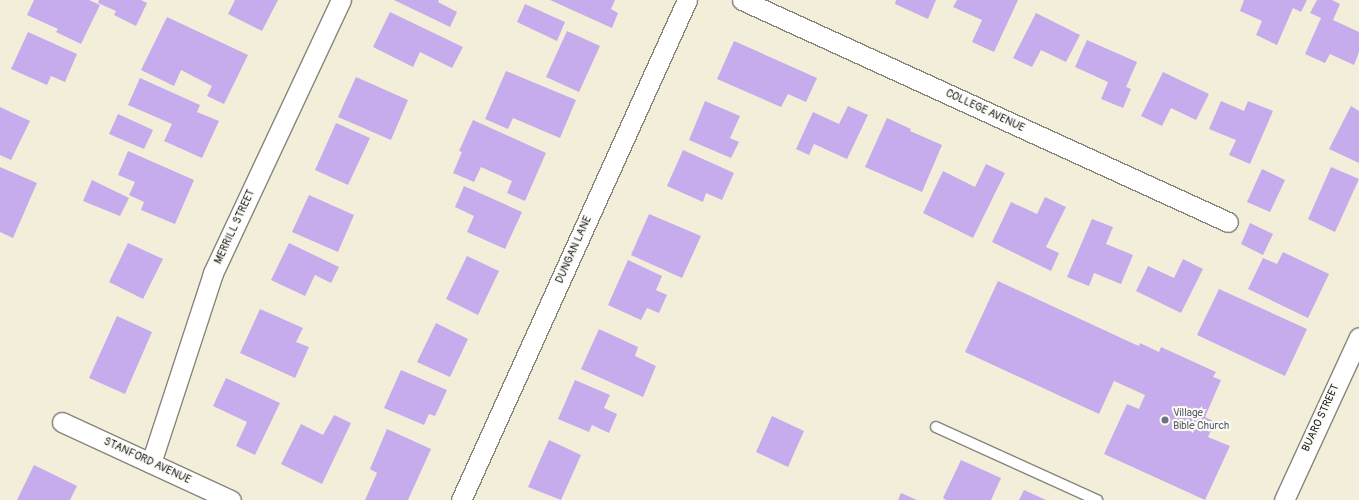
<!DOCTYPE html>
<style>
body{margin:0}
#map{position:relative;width:1359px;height:500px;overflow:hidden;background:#f2eed9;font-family:Pangolin,sans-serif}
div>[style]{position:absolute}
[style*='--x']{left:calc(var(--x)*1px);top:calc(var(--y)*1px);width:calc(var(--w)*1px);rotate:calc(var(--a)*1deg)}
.building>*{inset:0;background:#c7aced}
.roads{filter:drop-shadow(1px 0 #87857a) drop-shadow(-1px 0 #87857a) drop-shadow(0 1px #87857a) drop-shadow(0 -1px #87857a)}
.lane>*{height:10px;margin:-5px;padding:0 5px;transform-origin:5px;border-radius:5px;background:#fff}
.street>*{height:19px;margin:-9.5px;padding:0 9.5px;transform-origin:9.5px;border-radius:9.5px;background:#fff}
.dots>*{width:11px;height:11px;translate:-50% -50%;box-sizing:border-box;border:2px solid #fdfcf7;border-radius:50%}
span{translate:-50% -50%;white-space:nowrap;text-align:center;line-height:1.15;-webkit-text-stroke:4px #fdfcf7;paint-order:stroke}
.street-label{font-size:11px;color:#1c1c1c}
.worship-label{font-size:11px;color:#5b616d}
.left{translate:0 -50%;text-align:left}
</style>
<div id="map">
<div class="building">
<div style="clip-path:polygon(34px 0,89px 0,100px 5px,81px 44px,56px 32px,58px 29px,27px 15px)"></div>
<div style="clip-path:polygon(99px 0,141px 0,147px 3px,136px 26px,114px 15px,116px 11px,98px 3px)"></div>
<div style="clip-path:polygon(235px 0,278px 0,262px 31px,228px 14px)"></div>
<div style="clip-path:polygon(394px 0,439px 0,438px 2px,457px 12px,450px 27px)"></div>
<div style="clip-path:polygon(550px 0,615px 0,611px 9px,618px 13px,612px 28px)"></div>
<div style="clip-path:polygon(896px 0,936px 0,928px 19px,895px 4px)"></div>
<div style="clip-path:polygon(957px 0,1018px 0,994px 52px,972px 42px,982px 20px,953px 7px)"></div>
<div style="clip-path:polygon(1244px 0,1307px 0,1301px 12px,1293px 8px,1277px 45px,1256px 35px,1262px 21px,1240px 11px)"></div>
<div style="clip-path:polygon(1317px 0,1332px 0,1340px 4px,1333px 20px,1359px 32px,1359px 52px,1354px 65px,1330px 54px,1325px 63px,1305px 54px,1321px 18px,1310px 13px)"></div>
<div style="clip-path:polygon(525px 4px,565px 22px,557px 41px,517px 22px)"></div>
<div style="clip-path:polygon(390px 12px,463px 47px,452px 68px,420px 52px,413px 67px,373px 47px)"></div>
<div style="clip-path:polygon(1036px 13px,1080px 35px,1066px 62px,1041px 50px,1032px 67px,1013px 58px)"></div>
<div style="clip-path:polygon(167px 17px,248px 55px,224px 104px,207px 96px,212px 86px,181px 70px,174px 86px,141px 70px)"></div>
<div style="clip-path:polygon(567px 31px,600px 46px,579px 92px,546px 77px)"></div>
<div style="clip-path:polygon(28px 32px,77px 54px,65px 82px,51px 76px,47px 85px,11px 69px)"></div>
<div style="clip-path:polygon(1087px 40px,1137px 62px,1126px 87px,1131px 89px,1123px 108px,1101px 99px,1108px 82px,1075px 67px)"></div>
<div style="clip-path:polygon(734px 41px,817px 78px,806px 102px,788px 94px,781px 107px,717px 79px)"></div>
<div style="clip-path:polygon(506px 71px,576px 100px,560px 138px,513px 118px,508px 129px,485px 119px)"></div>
<div style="clip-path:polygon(1163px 72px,1209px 94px,1196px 120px,1171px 108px,1162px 126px,1141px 116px)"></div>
<div style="clip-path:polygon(356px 77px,408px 100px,391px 140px,338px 117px)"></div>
<div style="clip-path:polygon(140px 78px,200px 105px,197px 112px,219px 121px,202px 158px,164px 141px,172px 124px,128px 105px)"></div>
<div style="clip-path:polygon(705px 101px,740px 116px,730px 138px,739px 142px,731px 158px,689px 140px)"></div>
<div style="clip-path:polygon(1221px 101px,1244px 111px,1248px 101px,1273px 111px,1250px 164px,1229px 155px,1236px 140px,1209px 129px)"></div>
<div style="clip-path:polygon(848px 106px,868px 115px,847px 159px,814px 144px,809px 155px,796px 149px,813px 112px,839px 124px)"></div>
<div style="clip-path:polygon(1351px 106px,1359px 111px,1359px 163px,1329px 149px)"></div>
<div style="clip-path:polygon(0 107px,30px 121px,11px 160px,0 155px)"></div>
<div style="clip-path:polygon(118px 114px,153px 130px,144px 149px,109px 134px)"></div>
<div style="clip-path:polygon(887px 118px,911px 129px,910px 131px,942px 145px,922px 192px,865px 167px)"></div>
<div style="clip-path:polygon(473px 120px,546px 153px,525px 201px,507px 193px,512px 181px,481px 167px,474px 182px,453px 173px,462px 152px,459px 151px)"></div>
<div style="clip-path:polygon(336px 123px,370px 138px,348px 185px,315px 170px)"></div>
<div style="clip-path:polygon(683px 150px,734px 173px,722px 200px,706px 193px,703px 202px,667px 186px)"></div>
<div style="clip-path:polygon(128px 151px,194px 180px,175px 224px,141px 210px,144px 202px,129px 195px,135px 182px,118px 175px)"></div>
<div style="clip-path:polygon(986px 164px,1005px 173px,973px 238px,923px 213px,943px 171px,975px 187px)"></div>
<div style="clip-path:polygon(0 167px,37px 183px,13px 238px,0 232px)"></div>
<div style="clip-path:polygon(1331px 167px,1359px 179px,1335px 232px,1308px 219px)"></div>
<div style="clip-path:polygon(1262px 169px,1285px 180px,1270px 212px,1247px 202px)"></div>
<div style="clip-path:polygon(92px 180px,129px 198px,120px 216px,83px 201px)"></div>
<div style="clip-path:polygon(464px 186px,522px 212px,505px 249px,467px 232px,474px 216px,455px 207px)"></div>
<div style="clip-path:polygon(309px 195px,354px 215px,338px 252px,292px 232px)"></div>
<div style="clip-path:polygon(1045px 197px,1066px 207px,1046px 247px,1059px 253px,1051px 271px,992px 242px,1011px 202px,1037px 214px)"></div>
<div style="clip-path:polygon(649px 214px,701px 236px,682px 278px,631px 255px)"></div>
<div style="clip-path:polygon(1092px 219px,1113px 227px,1106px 244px,1133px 255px,1121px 284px,1094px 273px,1089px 286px,1067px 277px)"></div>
<div style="clip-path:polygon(1250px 223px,1273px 234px,1263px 255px,1241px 244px)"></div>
<div style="clip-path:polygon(128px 243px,163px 259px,143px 299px,109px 282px)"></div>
<div style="clip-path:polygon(289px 243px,339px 267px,331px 283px,315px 275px,305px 296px,271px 280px)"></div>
<div style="clip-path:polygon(1283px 252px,1329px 274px,1308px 318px,1248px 289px,1263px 258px,1277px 264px)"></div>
<div style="clip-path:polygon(467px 256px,499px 271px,478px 315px,446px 299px)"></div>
<div style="clip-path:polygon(1183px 259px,1203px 269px,1181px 313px,1136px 291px,1148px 266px,1174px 278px)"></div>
<div style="clip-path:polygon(628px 260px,662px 276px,656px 290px,667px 295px,659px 313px,647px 308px,641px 320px,608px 305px)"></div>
<div style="clip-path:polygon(998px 281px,1132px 343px,1139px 346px,1140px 343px,1159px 352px,1161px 347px,1216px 372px,1213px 377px,1221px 380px,1205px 417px,1215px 422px,1208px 437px,1230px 446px,1205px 500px,1104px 454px,1127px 404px,1139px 409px,1145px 395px,1114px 381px,1099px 414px,965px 352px)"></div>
<div style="clip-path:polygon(1219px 289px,1307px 329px,1285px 376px,1197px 335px)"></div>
<div style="clip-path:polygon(260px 309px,303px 328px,296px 342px,309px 347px,295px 378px,240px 353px)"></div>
<div style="clip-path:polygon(117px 316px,152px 332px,125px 394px,89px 378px)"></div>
<div style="clip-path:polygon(436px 323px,468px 339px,450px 377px,417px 362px)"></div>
<div style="clip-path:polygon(599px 329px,638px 347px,635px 356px,656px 366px,643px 397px,581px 369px)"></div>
<div style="clip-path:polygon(401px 370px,447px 390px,435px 416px,429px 414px,424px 425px,384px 408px)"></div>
<div style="clip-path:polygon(226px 378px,280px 403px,255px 455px,236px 446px,247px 422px,213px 406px)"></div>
<div style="clip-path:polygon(575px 380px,610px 395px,604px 408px,617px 414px,609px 433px,592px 425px,589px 432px,558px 419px)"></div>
<div style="clip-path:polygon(334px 415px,351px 423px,322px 484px,281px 464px,301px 424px,323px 435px)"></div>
<div style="clip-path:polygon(772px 416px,804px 431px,788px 467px,756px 452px)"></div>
<div style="clip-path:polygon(387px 429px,431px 449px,408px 500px,365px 500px,377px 473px,370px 469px)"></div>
<div style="clip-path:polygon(549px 440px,581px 455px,561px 500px,528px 487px)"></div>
<div style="clip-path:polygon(961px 460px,1001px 478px,991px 500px,946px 500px,943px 498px)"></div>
<div style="clip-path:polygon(34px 465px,77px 486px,70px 500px,17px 500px)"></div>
<div style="clip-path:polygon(1024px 490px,1046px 500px,1019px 500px)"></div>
<div style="clip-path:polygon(901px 493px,917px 500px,898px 500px)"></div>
</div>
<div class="roads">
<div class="lane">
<div style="--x:936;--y:427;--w:177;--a:24.4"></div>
</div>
<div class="street">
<div style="--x:742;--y:0;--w:534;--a:24.55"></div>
<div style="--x:62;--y:422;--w:186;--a:24.8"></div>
<div style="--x:151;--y:463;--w:200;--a:-71.9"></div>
<div style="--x:213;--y:273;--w:302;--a:-64.9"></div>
<div style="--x:461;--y:500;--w:549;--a:-65.68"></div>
<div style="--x:1284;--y:500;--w:179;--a:-65.3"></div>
</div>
</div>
<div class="dots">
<div style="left:1165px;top:420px;background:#6b7280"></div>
</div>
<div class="street-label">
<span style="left:985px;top:111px;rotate:25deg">COLLEGE AVENUE</span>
<span style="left:235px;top:227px;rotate:-65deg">MERRILL STREET</span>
<span style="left:574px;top:250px;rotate:-66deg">DUNGAN LANE</span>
<span style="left:1321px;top:418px;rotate:-65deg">BUARO STREET</span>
<span style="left:147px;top:461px;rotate:25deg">STANFORD AVENUE</span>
</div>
<div class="worship-label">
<span class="left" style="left:1173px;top:420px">Village<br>Bible Church</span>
</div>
</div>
